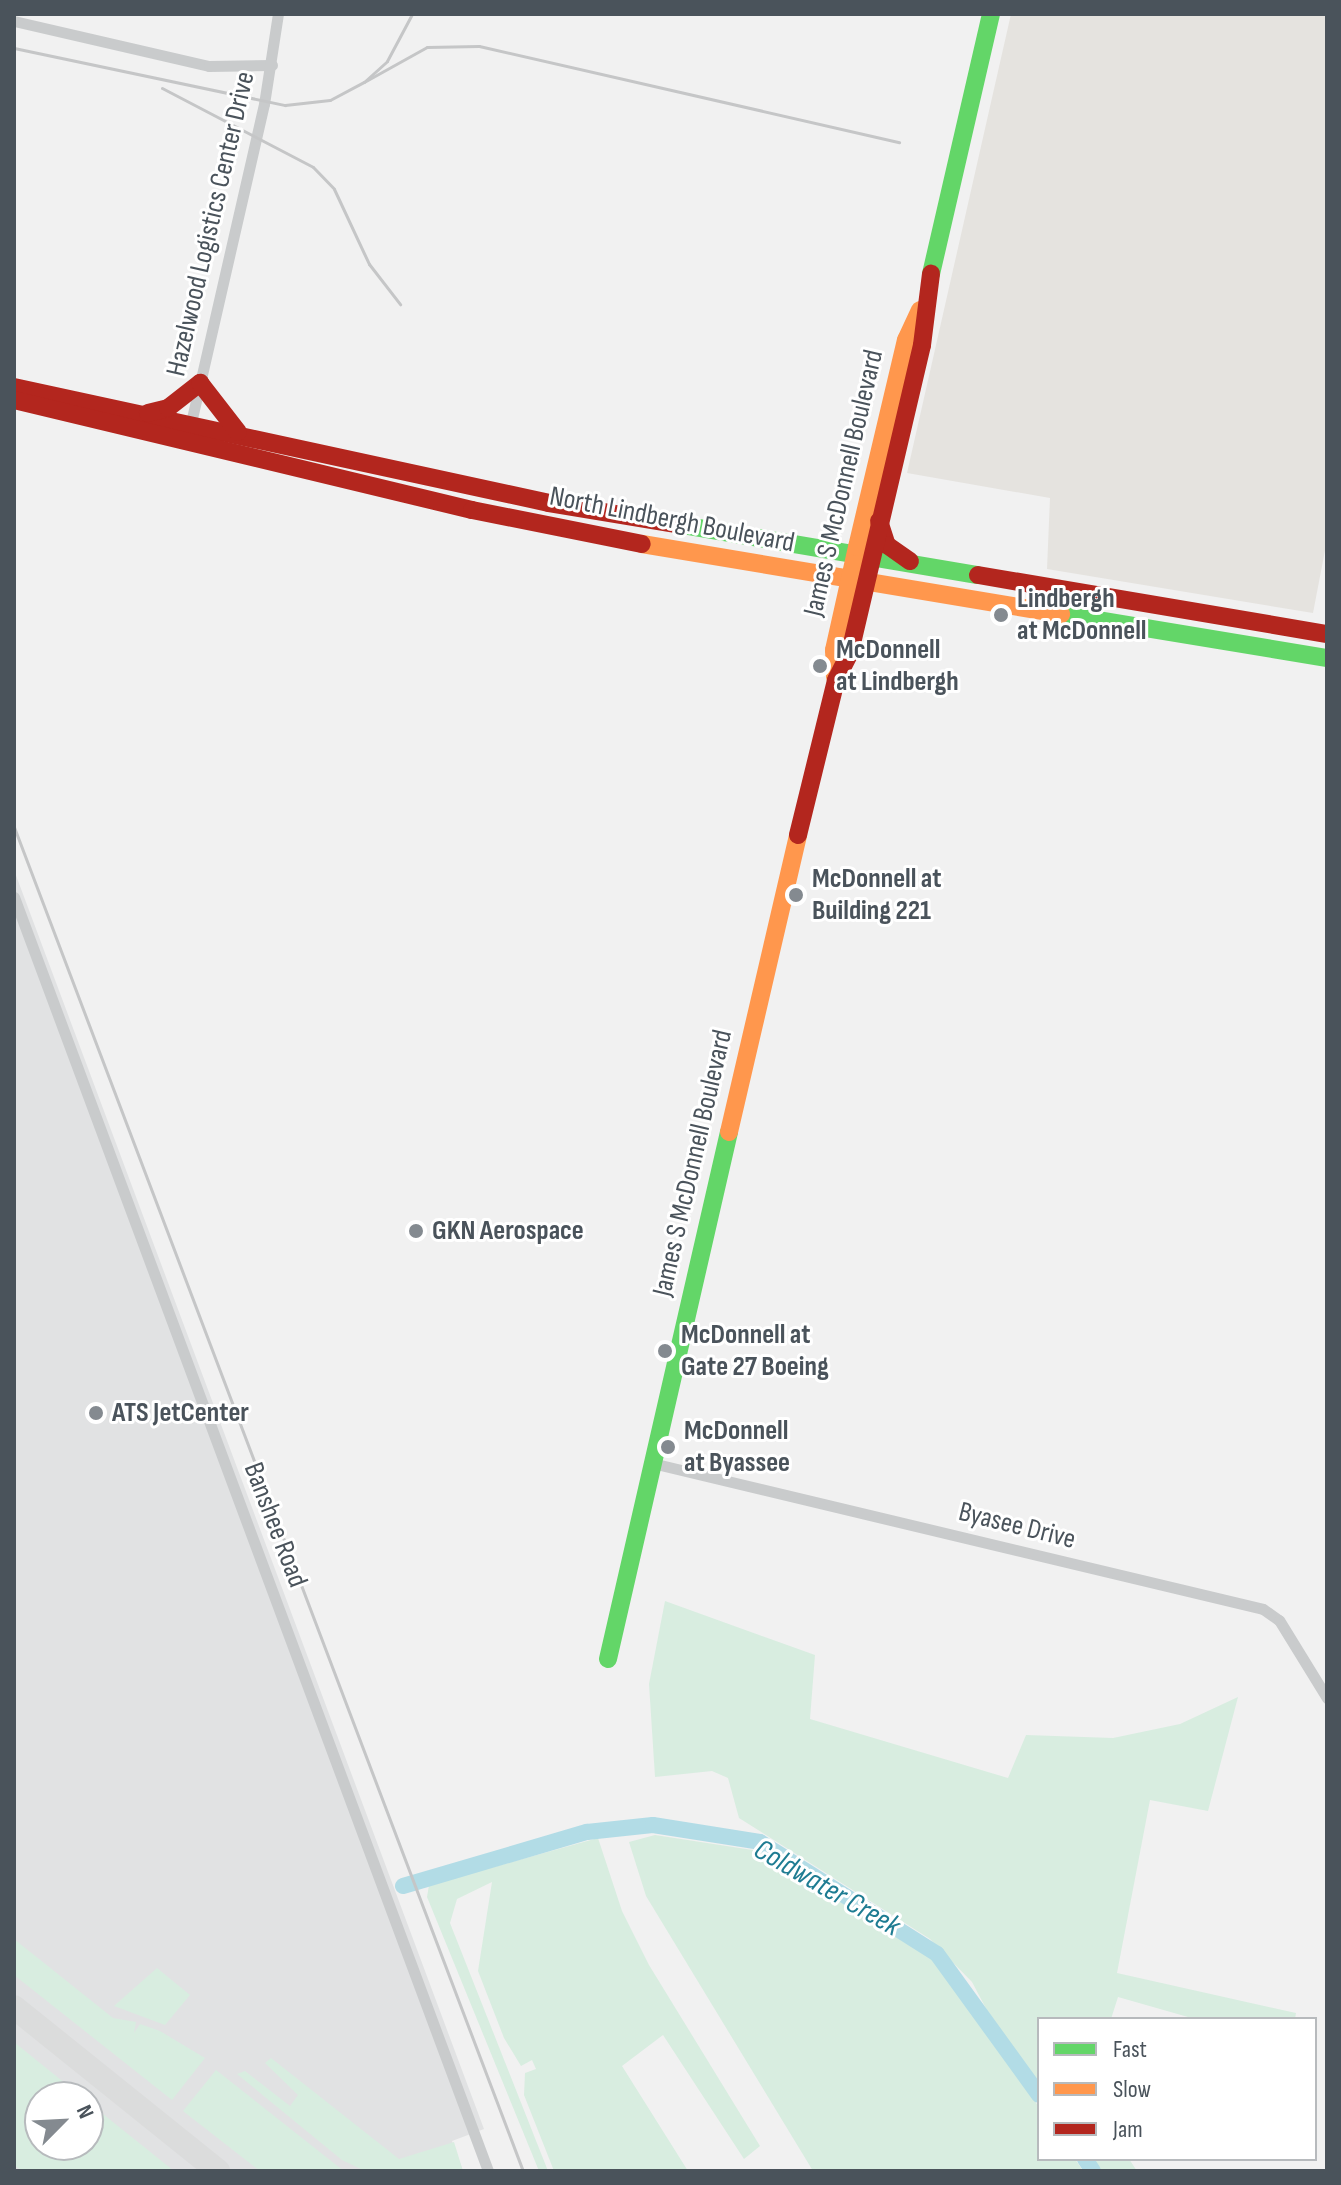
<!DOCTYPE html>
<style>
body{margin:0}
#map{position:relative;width:1341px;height:2185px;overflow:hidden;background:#f1f1f1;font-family:"Sofia Sans Condensed",sans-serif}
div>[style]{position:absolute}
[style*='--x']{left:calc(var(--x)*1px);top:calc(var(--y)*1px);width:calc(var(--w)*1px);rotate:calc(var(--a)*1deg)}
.commercial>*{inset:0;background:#e5e3df}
.airport>*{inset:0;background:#e1e2e3}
.green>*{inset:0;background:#d8ede0}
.river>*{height:16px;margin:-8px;padding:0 8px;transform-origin:8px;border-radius:8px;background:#b2dce6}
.taxiway>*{height:24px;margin:-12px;padding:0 12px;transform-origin:12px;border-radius:12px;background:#dbdcdc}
.street>*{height:11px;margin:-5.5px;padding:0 5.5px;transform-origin:5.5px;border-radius:5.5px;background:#c9cbcc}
.fast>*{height:18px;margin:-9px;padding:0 9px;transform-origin:9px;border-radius:9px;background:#63d668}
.slow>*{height:18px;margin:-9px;padding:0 9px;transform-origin:9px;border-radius:9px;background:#ff974d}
.jam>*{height:18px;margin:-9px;padding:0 9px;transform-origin:9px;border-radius:9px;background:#b3261e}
.rail>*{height:3px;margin:-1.5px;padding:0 1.5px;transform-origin:1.5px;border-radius:1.5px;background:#c5c6c7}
.dots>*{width:22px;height:22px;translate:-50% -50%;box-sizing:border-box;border:4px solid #fff;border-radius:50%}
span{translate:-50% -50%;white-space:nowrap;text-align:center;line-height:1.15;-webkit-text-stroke:6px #fff;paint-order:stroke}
.street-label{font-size:28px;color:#4a535b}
.poi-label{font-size:28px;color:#4a535b;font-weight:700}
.left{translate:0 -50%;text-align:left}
.water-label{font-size:30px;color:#1e7c92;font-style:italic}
.frame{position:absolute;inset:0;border:16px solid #4a535b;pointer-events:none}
.legend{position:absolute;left:1037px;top:2017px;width:280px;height:144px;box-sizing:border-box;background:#fff;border:2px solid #b7babd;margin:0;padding:10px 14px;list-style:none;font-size:24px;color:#4a535b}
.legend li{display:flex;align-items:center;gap:16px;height:40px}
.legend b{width:40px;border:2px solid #b7babd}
.north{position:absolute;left:24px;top:2081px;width:80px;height:80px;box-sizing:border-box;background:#fff;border:2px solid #b7babd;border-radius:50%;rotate:66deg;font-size:22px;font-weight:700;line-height:32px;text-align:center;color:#4a535b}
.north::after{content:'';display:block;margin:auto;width:28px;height:36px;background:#848a90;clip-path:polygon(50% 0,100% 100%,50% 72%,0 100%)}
</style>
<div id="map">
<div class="commercial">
<div style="clip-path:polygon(1011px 14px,1327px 14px,1327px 540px,1313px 613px,1047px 569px,1050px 498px,907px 473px)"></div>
</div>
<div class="airport">
<div style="clip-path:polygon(evenodd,14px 870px,484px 2129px,452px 2141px,463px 2171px,14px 2171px,14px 870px,40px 2097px,88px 2097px,88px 2145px,40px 2145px,40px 2097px)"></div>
</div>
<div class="green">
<div style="clip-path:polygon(665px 1601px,815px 1655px,810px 1719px,1008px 1778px,1026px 1735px,1113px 1738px,1180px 1724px,1238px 1697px,1208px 1811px,1150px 1800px,1117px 1973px,1296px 2013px,1295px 2019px,1195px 2019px,1118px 1997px,1111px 2019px,1039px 2019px,1039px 2086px,1000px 2035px,972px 1982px,930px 1939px,739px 1818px,728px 1778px,712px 1771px,655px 1777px,649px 1684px)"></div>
<div style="clip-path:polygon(655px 1835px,759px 1851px,935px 1961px,1039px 2107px,1039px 2159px,1075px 2159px,1083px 2171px,813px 2171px,646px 1896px,629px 1842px)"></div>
<div style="clip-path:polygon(598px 1838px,622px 1911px,649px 1965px,760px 2146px,744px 2159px,663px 2035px,622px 2066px,688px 2171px,554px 2171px,524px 2095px,525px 2073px,536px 2069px,532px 2060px,521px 2066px,504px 2038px,478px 1971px,492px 1882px,457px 1899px,450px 1923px,548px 2171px,539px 2171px,427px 1897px,429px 1885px)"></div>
<div style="clip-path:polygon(14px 1939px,113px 2018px,136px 2022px,134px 2033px,140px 2024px,160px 2031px,205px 2058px,172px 2100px,14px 1975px)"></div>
<div style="clip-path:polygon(157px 1968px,190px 1995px,165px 2025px,114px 2006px)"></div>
<div style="clip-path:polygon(14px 2042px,82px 2097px,40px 2097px,40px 2145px,88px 2145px,88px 2102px,174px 2171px,22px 2171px,14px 2165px)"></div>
<div style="clip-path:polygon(271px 2058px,399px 2159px,454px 2142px,463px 2171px,365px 2171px,342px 2160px,237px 2074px,245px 2071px,290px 2106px,298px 2095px,265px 2063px)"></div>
<div style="clip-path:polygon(216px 2070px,340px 2168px,346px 2171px,260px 2171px,183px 2111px)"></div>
<div style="clip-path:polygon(1090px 2159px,1129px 2159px,1137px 2171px,1100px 2171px)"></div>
</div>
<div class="river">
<div style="--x:403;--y:1886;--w:192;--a:-16.4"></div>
<div style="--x:587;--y:1832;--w:66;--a:-6.1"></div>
<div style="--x:653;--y:1825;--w:108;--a:9"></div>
<div style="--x:760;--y:1842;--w:209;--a:32.3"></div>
<div style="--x:937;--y:1954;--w:174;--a:54.1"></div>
<div style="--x:1085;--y:2159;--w:14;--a:56"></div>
</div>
<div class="taxiway">
<div style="--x:14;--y:2007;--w:262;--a:38.8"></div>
</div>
<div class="street">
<div style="--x:14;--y:21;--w:200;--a:13"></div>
<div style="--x:209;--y:66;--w:63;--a:-0.9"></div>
<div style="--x:190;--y:427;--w:331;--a:-77.1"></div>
<div style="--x:264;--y:104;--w:91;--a:-81.2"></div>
<div style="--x:14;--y:897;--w:1359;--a:69.59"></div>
<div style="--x:652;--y:1463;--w:628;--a:13.44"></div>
<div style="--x:1263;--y:1609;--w:19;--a:35"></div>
<div style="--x:1279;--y:1620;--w:92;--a:58.4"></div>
</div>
<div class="fast">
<div style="--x:931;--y:274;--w:267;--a:-77"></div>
<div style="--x:676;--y:524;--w:306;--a:9.6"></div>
<div style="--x:1061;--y:614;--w:270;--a:9.4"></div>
<div style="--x:608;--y:1659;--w:541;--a:-77.07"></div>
</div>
<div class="slow">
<div style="--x:642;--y:544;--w:425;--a:9.5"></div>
<div style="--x:835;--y:677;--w:27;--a:-92"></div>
<div style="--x:834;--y:650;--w:106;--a:-77.4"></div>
<div style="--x:857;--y:547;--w:213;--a:-76.7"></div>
<div style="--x:906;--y:340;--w:33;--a:-65"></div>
<div style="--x:729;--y:1132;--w:305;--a:-76.9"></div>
</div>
<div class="jam">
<div style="--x:14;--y:387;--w:547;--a:12.23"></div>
<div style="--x:549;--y:503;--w:129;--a:9.4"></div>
<div style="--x:14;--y:400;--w:471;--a:13.5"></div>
<div style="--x:472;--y:510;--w:173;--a:11.3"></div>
<div style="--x:148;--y:413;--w:21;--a:-14"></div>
<div style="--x:168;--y:408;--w:41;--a:-38"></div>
<div style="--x:200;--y:383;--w:62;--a:52.2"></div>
<div style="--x:879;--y:521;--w:25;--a:72"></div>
<div style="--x:887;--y:545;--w:28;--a:35"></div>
<div style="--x:978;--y:575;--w:354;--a:9.6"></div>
<div style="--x:798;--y:835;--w:160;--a:-76.2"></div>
<div style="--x:836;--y:680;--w:31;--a:-63"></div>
<div style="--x:850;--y:652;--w:315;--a:-76.8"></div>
<div style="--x:922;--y:345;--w:72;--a:-82.8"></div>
</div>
<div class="rail">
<div style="--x:14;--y:48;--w:277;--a:11.9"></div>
<div style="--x:285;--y:105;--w:45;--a:-6.3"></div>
<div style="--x:330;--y:100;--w:38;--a:-28"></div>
<div style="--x:364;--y:82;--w:31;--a:-42"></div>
<div style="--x:387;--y:61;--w:53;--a:-62"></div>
<div style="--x:364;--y:82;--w:72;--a:-29.1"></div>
<div style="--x:427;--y:47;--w:52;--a:-1.1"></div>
<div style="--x:479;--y:46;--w:431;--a:12.9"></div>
<div style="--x:162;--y:88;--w:170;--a:27.6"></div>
<div style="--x:313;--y:167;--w:30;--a:46"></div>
<div style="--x:334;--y:189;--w:83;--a:65"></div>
<div style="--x:369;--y:264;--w:51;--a:52.2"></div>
<div style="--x:14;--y:827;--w:1437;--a:69.26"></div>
</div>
<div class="dots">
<div style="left:1001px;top:615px;background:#848a90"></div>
<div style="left:820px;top:666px;background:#848a90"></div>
<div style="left:796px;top:895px;background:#848a90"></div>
<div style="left:416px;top:1231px;background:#848a90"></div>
<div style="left:665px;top:1351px;background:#848a90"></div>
<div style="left:96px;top:1413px;background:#848a90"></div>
<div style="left:668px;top:1447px;background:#848a90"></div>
</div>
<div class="street-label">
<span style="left:211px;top:224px;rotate:-77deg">Hazelwood Logistics Center Drive</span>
<span style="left:844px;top:483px;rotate:-77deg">James S McDonnell Boulevard</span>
<span style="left:672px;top:520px;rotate:11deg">North Lindbergh Boulevard</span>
<span style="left:693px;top:1163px;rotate:-77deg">James S McDonnell Boulevard</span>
<span style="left:275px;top:1525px;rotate:69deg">Banshee Road</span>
<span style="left:1017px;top:1526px;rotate:14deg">Byasee Drive</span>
</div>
<div class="poi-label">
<span class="left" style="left:1017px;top:615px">Lindbergh<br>at McDonnell</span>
<span class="left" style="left:836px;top:666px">McDonnell<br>at Lindbergh</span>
<span class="left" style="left:812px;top:895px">McDonnell at<br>Building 221</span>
<span class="left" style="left:432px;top:1231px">GKN Aerospace</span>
<span class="left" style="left:681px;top:1351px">McDonnell at<br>Gate 27 Boeing</span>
<span class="left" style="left:112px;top:1413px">ATS JetCenter</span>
<span class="left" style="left:684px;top:1447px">McDonnell<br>at Byassee</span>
</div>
<div class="water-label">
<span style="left:827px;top:1888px;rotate:30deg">Coldwater Creek</span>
</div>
<div class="frame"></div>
<ul class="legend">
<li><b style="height:10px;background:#63d668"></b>Fast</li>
<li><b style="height:10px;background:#ff974d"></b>Slow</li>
<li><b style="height:10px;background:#b3261e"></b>Jam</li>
</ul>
<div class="north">N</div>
</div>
